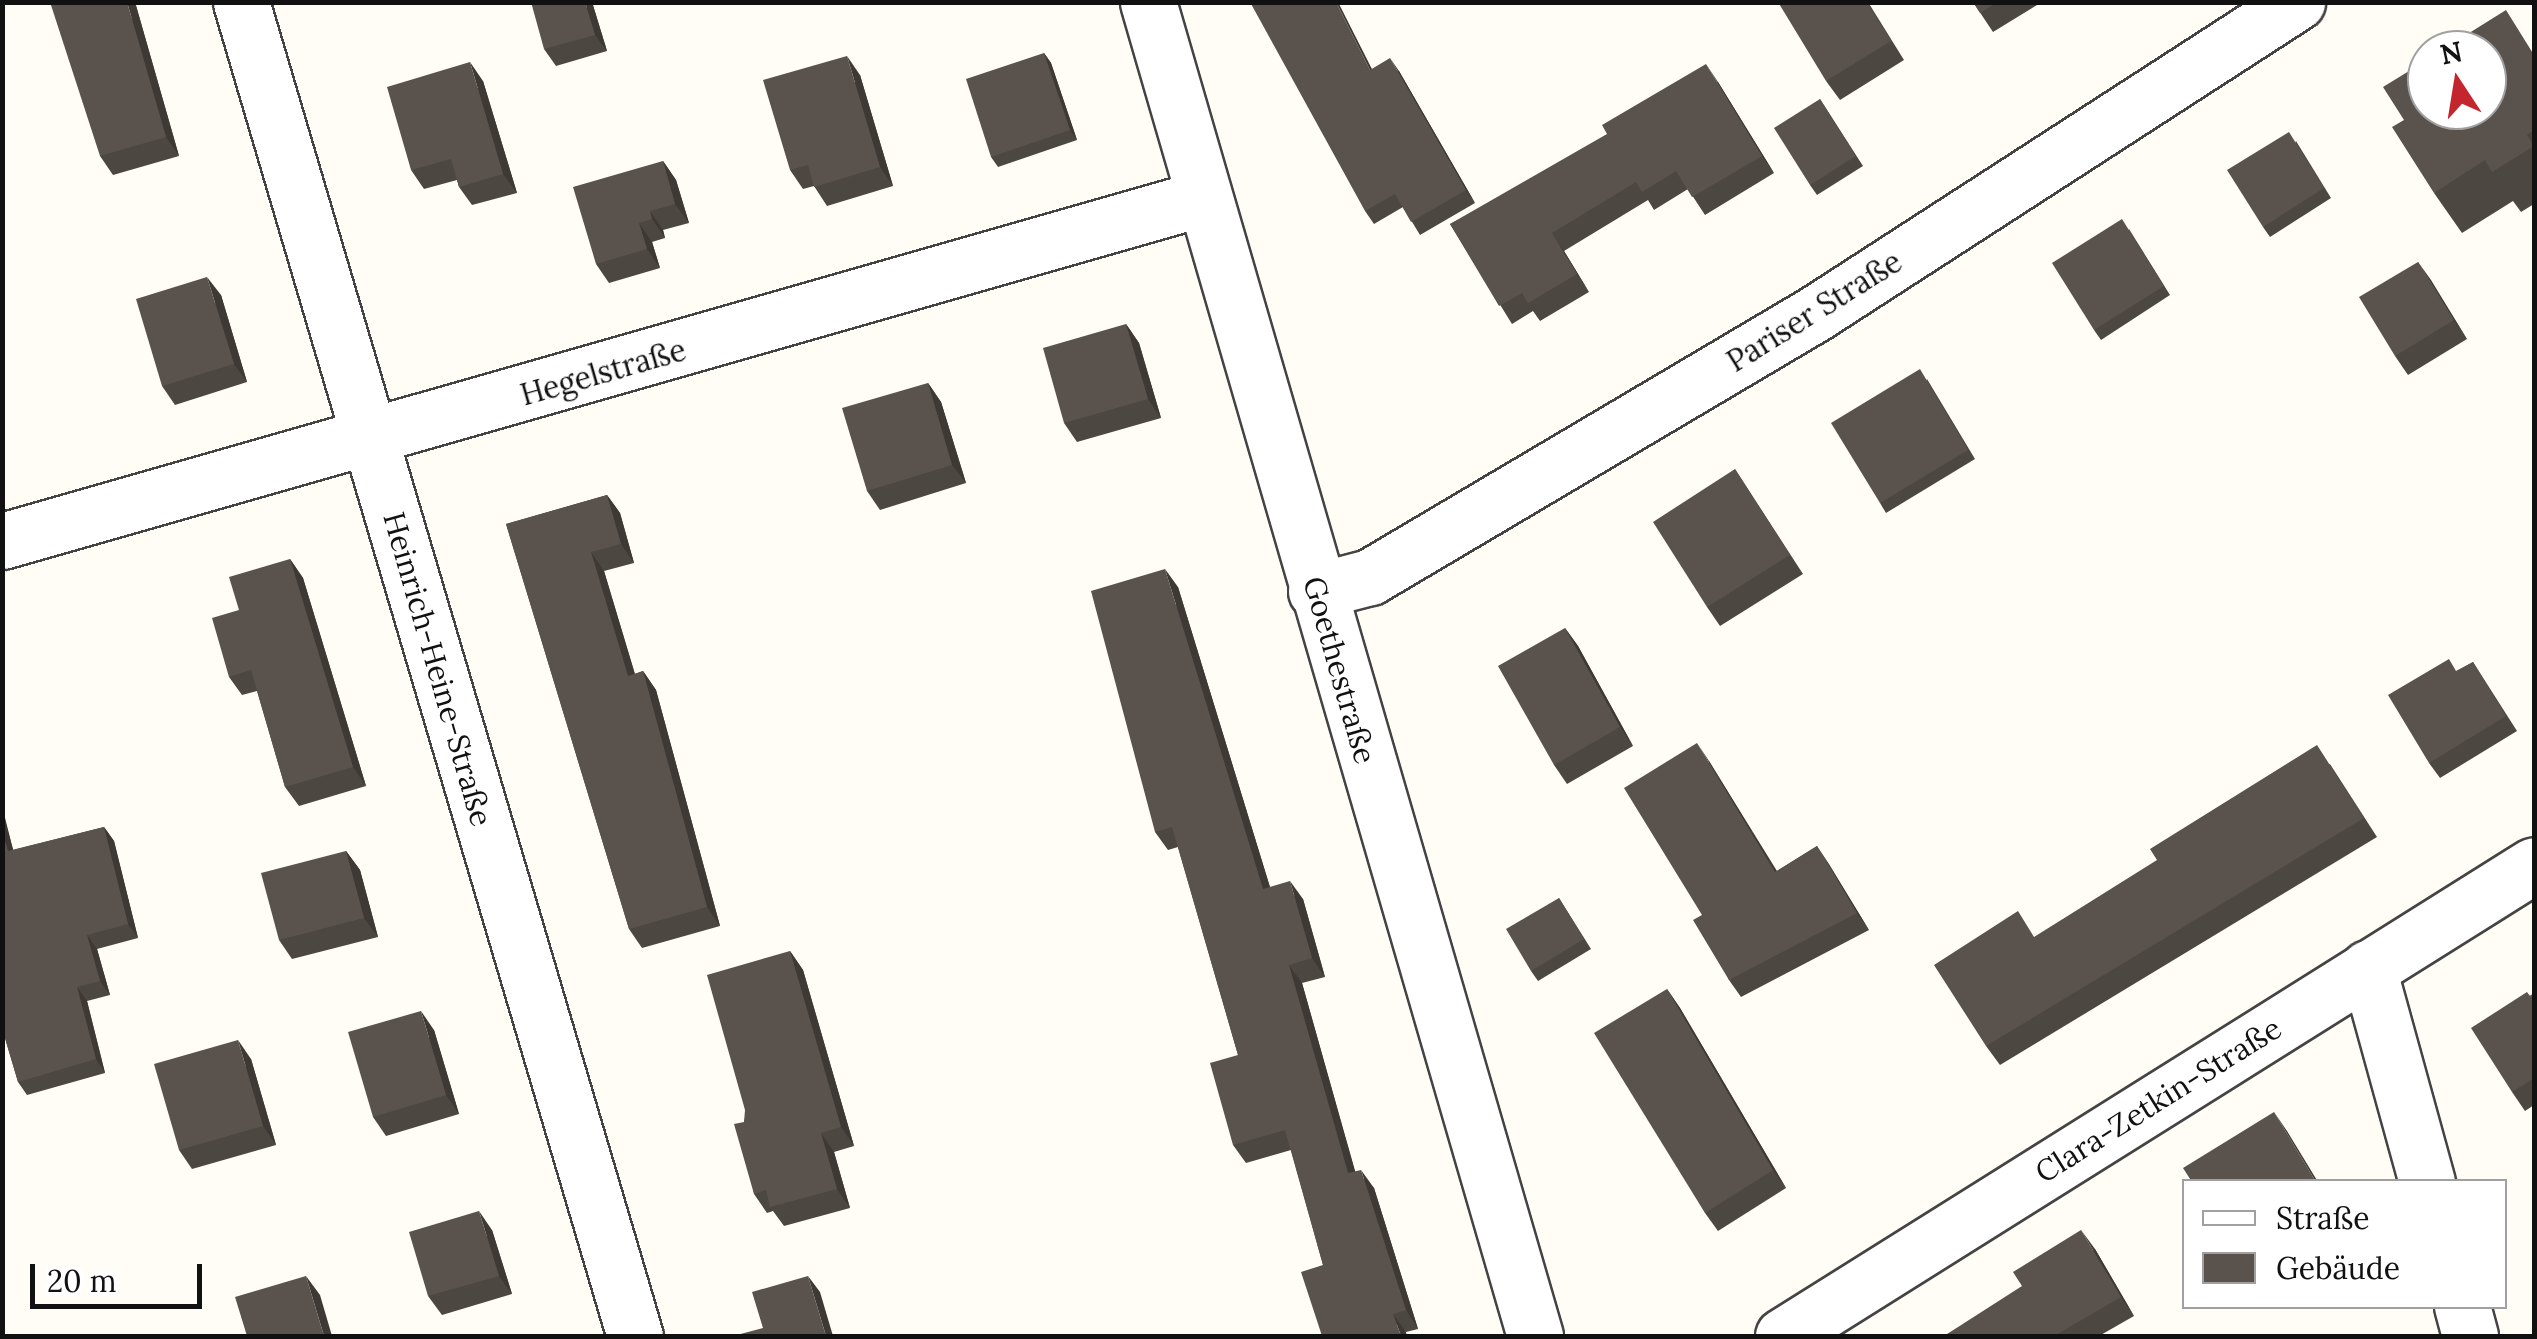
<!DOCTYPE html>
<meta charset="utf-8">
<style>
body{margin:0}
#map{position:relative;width:2537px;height:1339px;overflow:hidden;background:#fffdf5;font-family:Lora,serif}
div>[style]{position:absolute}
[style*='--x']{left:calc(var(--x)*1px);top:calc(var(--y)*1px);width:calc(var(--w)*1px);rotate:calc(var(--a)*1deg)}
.roads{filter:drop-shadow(2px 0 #444) drop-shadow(-2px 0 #444) drop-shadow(0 2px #444) drop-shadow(0 -2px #444)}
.minor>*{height:55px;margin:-27.5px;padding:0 27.5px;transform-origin:27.5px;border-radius:27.5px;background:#fff}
.wall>*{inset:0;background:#4d4742}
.shaded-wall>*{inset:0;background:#3f3936}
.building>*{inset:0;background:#5a524d}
span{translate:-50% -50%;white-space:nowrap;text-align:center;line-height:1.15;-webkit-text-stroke:10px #fff;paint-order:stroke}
.street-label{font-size:30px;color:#111}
.frame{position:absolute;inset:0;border:5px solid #111;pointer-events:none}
.legend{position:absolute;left:2182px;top:1179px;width:325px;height:130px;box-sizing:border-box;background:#fff;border:2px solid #a0a0a0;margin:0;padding:12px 18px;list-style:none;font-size:30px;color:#111}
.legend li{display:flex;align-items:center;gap:20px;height:50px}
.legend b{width:50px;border:2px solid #a0a0a0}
.north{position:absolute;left:2407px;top:30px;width:100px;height:100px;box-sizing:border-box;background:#fff;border:2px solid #a0a0a0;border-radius:50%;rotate:348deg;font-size:28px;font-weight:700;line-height:40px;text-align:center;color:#111}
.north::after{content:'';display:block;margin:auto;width:35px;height:45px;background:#c4262e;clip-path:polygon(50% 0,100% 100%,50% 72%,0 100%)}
.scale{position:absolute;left:30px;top:1264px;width:172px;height:45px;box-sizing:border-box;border:5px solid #111;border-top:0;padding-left:12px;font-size:30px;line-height:35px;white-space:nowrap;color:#111;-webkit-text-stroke:8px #fff;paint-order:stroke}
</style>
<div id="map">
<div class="roads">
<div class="minor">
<div style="--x:241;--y:2;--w:1391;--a:73.55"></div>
<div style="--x:1148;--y:2;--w:1389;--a:73.82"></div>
<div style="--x:2;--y:541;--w:1249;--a:-15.94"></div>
<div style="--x:1316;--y:591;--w:56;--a:-14.5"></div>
<div style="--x:1370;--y:577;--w:518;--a:-30.62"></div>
<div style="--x:1816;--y:313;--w:573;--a:-32.89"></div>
<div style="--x:2368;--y:968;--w:222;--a:74.6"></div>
<div style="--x:2462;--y:1306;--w:31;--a:75"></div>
<div style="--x:1783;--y:1336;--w:886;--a:-32.09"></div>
</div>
</div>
<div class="wall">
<div style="clip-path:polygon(135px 2px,179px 156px,113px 175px,100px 156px)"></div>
<div style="clip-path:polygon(592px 2px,607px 51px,556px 66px,544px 49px)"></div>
<div style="clip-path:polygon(1868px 2px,1904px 60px,1840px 100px,1826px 81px)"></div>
<div style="clip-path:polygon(1973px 2px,2042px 2px,1993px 32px)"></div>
<div style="clip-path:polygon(2534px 50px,2534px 204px,2521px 212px,2513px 201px,2462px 233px,2434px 193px)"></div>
<div style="clip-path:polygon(1044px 53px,1051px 63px,1077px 140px,998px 167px,991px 157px)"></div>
<div style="clip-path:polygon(1372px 69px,1399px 71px,1475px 203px,1420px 235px,1403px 207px,1374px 224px,1365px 211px)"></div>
<div style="clip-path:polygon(860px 75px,893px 186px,827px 206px,814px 186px,803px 189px,790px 170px)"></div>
<div style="clip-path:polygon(483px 81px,517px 193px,472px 205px,459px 187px,457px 180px,424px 189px,411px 170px)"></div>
<div style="clip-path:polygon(1718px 82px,1774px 173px,1705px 215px,1688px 189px,1654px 210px,1648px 200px,1564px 251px,1589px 292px,1540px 321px,1533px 311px,1512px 324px,1450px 224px)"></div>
<div style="clip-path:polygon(1820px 99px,1863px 166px,1817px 195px,1810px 185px)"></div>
<div style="clip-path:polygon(2296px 141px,2331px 198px,2270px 237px,2263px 227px)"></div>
<div style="clip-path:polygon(663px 161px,676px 180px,689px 223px,663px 230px,665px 238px,652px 242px,660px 268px,609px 283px,596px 264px)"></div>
<div style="clip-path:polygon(2129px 229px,2170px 295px,2101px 340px,2094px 330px)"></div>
<div style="clip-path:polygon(2418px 262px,2467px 339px,2408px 375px,2395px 356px)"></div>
<div style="clip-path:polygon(221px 295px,247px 382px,175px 405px,162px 386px)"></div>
<div style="clip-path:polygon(1126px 324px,1139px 343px,1161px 418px,1077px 442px,1064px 423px)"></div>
<div style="clip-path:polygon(1927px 379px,1975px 459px,1886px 513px,1880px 503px)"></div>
<div style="clip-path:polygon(928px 383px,941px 402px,966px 483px,880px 510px,867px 491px)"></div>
<div style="clip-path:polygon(1735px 469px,1803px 574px,1720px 626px,1707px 607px)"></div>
<div style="clip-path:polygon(607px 495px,620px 513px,634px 563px,604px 571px,635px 674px,643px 671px,656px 690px,720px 926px,642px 948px,629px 929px,506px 524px)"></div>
<div style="clip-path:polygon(290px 559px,303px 578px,366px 786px,299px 806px,285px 787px,257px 691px,242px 695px,229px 677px,239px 610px)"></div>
<div style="clip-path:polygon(1178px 587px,1270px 887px,1303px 899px,1325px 977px,1302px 983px,1355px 1172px,1374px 1188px,1418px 1329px,1406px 1332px,1323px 1265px,1291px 1150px,1246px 1163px,1233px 1145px,1238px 1055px,1178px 847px,1168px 850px,1155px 832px)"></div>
<div style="clip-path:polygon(1565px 628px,1578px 646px,1633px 746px,1567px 784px,1554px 765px)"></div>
<div style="clip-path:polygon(2473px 662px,2517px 731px,2440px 778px,2429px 763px,2457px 671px)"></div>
<div style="clip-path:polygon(1709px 761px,1777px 871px,1817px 846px,1869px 930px,1741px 997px,1729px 980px,1702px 915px)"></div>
<div style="clip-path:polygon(2330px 764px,2377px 837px,2000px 1065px,1986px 1046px,2035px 937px)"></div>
<div style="clip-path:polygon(2px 809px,13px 850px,104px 827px,114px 841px,138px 938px,97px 949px,110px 995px,87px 1001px,105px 1073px,27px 1095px,18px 1082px,2px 1028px)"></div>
<div style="clip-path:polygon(346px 851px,360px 870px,378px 937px,292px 959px,279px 940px)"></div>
<div style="clip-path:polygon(1559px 898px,1591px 949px,1538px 981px,1531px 971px)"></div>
<div style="clip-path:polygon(790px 951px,803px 970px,854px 1146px,834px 1152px,850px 1208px,784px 1226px,773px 1211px,767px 1213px,754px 1194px,744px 1122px)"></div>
<div style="clip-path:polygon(1667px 989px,1680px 1008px,1786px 1188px,1718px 1231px,1705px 1213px)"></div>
<div style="clip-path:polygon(2534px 993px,2534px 1105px,2525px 1111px,2512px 1092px,2530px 996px)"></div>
<div style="clip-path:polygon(434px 1030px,459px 1114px,386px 1136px,373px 1117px)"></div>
<div style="clip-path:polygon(251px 1059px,276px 1145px,192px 1169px,179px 1150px)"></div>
<div style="clip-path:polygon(492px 1230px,512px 1294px,442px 1315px,428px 1296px)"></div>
<div style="clip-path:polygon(2095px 1249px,2134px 1316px,2099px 1336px,1944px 1336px)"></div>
</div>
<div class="shaded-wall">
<div style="clip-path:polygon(127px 2px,135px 2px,179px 156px,166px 137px)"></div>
<div style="clip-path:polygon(585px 2px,592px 2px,607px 51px,595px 35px)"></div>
<div style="clip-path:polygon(1336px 2px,1338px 2px,1379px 83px,1370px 70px)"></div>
<div style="clip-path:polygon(1044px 53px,1051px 63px,1077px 140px,1070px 130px)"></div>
<div style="clip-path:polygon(847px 56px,860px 75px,893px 186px,880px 167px)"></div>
<div style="clip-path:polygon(1390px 58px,1399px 71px,1475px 203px,1466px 190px)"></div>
<div style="clip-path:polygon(470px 62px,483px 81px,517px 193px,503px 174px)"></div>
<div style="clip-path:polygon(1706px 64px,1718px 82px,1774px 173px,1762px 156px)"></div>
<div style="clip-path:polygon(663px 161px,676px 180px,689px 223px,675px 204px)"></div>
<div style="clip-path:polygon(650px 211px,663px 230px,665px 238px,652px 219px)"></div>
<div style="clip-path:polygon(639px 223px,652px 242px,660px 268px,647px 249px)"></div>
<div style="clip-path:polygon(1552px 233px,1564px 251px,1589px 292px,1577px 274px)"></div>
<div style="clip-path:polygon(2418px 262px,2431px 280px,2467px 339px,2454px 320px)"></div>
<div style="clip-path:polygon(207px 277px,221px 295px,247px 382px,234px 364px)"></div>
<div style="clip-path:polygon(1126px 324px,1139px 343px,1161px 418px,1148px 399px)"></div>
<div style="clip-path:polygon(928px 383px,941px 402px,966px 483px,952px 465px)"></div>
<div style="clip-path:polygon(607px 495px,620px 513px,634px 563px,621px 544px)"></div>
<div style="clip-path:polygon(591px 552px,604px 571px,641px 695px,628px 676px)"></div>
<div style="clip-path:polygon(290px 559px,303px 578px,366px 786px,353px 767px)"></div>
<div style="clip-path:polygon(1165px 569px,1178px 587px,1276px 907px,1263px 889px)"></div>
<div style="clip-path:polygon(1565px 628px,1578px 646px,1633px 746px,1620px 727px)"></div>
<div style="clip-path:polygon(643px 671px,656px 690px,720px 926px,707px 907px)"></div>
<div style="clip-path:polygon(1697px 743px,1709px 761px,1787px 889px,1775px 872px)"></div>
<div style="clip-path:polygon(3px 810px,17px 865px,8px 851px,2px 832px)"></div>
<div style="clip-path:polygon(104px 827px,114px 841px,138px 938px,128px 924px)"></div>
<div style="clip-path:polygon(1817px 846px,1829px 864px,1869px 930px,1857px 913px)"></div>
<div style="clip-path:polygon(346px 851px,360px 870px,378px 937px,364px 918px)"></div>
<div style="clip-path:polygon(1290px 881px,1303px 899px,1325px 977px,1312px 958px)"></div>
<div style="clip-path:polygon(87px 935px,97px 949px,110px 995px,100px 981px)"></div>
<div style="clip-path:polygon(790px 951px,803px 970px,854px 1146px,841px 1127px)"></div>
<div style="clip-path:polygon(1289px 965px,1302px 983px,1361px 1192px,1348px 1173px)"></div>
<div style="clip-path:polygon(77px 987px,87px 1001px,105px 1073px,96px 1059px)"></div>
<div style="clip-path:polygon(1667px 989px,1680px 1008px,1786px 1188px,1773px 1170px)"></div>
<div style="clip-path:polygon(421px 1011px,434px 1030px,459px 1114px,446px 1095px)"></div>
<div style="clip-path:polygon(238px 1040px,251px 1059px,276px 1145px,263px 1126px)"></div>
<div style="clip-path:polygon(2274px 1112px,2287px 1131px,2318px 1182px,2316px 1182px)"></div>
<div style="clip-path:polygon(821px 1133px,834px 1152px,850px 1208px,837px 1189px)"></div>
<div style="clip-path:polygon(1361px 1170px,1374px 1188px,1418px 1329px,1406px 1310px)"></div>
<div style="clip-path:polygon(479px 1211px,492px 1230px,512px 1294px,499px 1276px)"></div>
<div style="clip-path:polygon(2081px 1230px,2095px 1249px,2134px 1316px,2121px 1297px)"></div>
<div style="clip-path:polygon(306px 1276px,320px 1295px,332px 1336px,324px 1336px)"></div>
<div style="clip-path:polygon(808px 1276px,820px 1292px,833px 1336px,826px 1336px)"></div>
<div style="clip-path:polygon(1393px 1314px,1406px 1332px,1407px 1336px,1401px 1336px)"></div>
</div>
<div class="building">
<div style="clip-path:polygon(50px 2px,127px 2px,166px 137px,100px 156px)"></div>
<div style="clip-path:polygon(531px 2px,585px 2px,595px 35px,544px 49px)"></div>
<div style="clip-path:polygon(1250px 2px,1336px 2px,1370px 70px,1390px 58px,1466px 190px,1411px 222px,1395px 194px,1365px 211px)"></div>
<div style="clip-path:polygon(1778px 2px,1867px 2px,1891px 41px,1826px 81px)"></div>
<div style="clip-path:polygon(1973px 2px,1998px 2px,1980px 13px)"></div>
<div style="clip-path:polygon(2506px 10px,2534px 55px,2534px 130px,2527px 135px,2534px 146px,2492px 172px,2485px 160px,2434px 193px,2392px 127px,2404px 120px,2383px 87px,2427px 60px,2427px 110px,2487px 110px,2487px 50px,2442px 50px)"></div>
<div style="clip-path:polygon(1044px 53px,1070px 130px,991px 157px,966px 79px)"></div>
<div style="clip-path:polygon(847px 56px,880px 167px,814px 187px,808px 165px,790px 170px,763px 80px)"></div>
<div style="clip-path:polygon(470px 62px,503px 174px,459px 187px,451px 159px,411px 170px,387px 87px)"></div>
<div style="clip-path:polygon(1706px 64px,1762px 156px,1692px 197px,1676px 171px,1642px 192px,1636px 182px,1552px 233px,1577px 274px,1528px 303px,1522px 293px,1499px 306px,1450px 224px,1607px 134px,1602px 125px)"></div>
<div style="clip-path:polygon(1820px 99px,1856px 156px,1810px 185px,1774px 128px)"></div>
<div style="clip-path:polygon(2289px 132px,2324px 188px,2263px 227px,2227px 170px)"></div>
<div style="clip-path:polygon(663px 161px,675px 204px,650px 211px,652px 219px,639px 223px,647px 249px,596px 264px,573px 187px)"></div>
<div style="clip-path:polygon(2122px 219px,2164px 286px,2094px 330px,2052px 263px)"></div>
<div style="clip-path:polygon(2418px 262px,2454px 320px,2395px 356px,2359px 297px)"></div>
<div style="clip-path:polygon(207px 277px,234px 364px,162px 386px,136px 299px)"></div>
<div style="clip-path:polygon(1126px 324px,1148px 399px,1064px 423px,1043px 348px)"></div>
<div style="clip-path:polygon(1920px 369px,1968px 450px,1880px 503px,1831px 423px)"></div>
<div style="clip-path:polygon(928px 383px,952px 465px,867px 491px,842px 408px)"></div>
<div style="clip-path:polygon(1735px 469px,1790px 555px,1707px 607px,1653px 522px)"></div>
<div style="clip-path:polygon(607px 495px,621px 544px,591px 552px,628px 676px,643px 671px,707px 907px,629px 929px,506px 524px)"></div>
<div style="clip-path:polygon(290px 559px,353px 767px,285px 787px,251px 670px,229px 677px,212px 618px,239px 610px,229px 577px)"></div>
<div style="clip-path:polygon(1165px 569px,1263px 889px,1290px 881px,1312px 958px,1289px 965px,1348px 1173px,1361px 1170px,1406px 1310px,1393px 1314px,1401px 1336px,1322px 1336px,1301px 1272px,1323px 1265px,1285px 1130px,1233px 1145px,1210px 1063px,1238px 1055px,1172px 827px,1155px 832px,1091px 591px)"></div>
<div style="clip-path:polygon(1565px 628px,1620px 727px,1554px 765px,1498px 666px)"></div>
<div style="clip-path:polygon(2449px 659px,2456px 671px,2473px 662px,2506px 716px,2429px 763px,2388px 695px)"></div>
<div style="clip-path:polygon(1697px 743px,1775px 872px,1817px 846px,1857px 913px,1729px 980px,1693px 920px,1702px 915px,1624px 788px)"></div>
<div style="clip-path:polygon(2317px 745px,2364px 818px,1986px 1046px,1934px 965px,2018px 911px,2034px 937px,2157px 860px,2150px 849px)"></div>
<div style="clip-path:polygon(104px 827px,128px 924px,87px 935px,100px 981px,77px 987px,96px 1059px,18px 1082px,2px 1028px,2px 832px,8px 851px)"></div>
<div style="clip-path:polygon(346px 851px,364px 918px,279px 940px,261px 873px)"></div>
<div style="clip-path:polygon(1559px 898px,1584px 939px,1531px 971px,1506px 929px)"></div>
<div style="clip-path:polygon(790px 951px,841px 1127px,821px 1133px,837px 1189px,770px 1207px,766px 1190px,754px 1194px,734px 1124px,744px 1122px,745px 1110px,707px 975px)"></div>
<div style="clip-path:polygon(1667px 989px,1773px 1170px,1705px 1213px,1594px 1033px)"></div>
<div style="clip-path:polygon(2527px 992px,2530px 996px,2534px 993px,2534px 1078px,2512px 1092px,2471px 1028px)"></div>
<div style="clip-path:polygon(421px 1011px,446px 1095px,373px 1117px,348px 1032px)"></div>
<div style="clip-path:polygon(238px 1040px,263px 1126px,179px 1150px,154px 1064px)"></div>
<div style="clip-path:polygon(2274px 1112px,2316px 1182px,2192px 1182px,2183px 1168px)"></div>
<div style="clip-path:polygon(479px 1211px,499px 1276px,428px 1296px,409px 1232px)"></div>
<div style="clip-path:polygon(2081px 1230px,2121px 1297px,2054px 1336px,1944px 1336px,2022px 1286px,2013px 1272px)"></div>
<div style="clip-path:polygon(306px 1276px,324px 1336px,247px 1336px,235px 1297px)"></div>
<div style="clip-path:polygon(808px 1276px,826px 1336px,733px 1336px,763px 1328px,752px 1292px)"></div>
</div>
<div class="street-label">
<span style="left:1814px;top:311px;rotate:-32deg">Pariser Straße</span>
<span style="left:603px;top:372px;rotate:-16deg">Hegelstraße</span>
<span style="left:438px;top:669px;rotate:74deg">Heinrich-Heine-Straße</span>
<span style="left:1340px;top:670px;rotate:74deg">Goethestraße</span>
<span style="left:2158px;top:1100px;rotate:-32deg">Clara-Zetkin-Straße</span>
</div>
<div class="frame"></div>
<ul class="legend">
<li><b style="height:12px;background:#fff"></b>Straße</li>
<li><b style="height:28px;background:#5a524d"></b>Gebäude</li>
</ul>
<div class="north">N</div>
<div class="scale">20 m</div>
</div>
